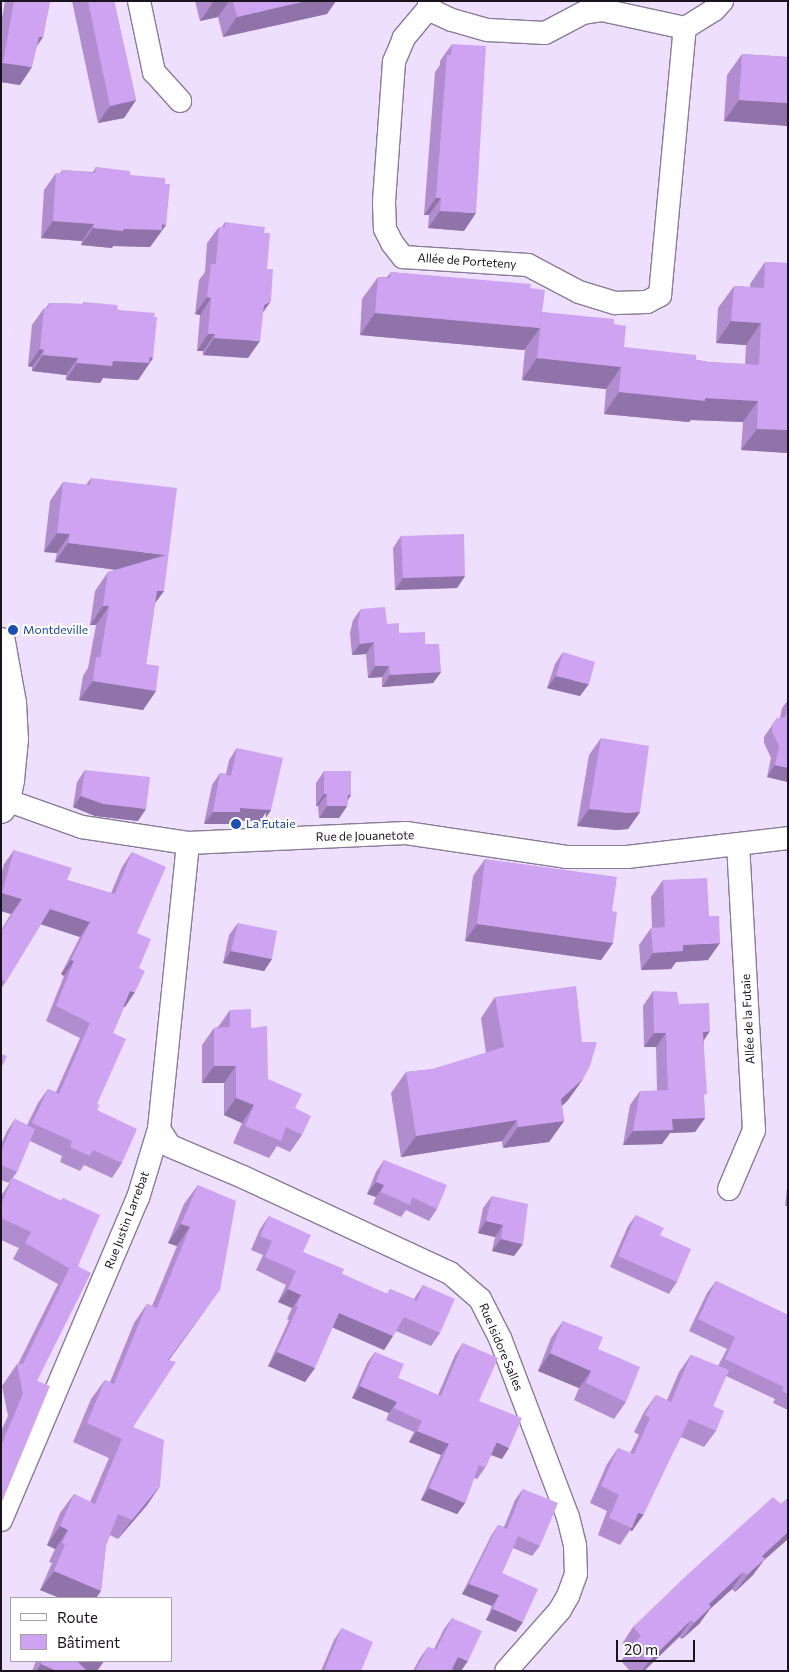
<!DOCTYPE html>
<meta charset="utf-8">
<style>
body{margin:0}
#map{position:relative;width:789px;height:1672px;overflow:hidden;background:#efdffe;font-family:Commissioner,sans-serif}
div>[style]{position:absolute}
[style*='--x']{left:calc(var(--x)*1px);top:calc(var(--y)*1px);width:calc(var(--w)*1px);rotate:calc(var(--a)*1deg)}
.roads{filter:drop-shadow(1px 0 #8a7b97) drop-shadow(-1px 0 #8a7b97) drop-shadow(0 1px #8a7b97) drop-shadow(0 -1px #8a7b97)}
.minor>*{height:22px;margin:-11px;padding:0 11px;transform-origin:11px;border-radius:11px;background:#fff}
.tertiary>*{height:28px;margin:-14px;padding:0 14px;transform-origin:14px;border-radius:14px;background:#fff}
.wall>*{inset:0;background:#b18dd0}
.shaded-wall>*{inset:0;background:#9073a9}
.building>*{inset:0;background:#cea4f2}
.dots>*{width:14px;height:14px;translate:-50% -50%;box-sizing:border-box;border:2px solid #fff;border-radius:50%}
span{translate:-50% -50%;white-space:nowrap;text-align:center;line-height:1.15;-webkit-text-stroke:4px #fff;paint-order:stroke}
.street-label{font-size:12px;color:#19131e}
.transit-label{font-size:12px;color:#164399}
.left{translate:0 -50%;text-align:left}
.frame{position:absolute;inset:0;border:2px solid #19131e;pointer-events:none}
.legend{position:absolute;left:10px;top:1597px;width:162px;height:65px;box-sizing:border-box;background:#fff;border:1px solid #a3a1a5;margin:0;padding:6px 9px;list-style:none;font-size:15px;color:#19131e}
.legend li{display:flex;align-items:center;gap:10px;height:25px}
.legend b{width:25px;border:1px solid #a3a1a5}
.scale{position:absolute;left:616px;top:1640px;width:79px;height:22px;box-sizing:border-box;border:2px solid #19131e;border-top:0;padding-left:6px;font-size:15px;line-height:18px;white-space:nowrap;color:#19131e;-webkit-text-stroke:4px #fff;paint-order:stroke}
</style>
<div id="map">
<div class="roads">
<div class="minor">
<div style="--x:139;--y:1;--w:73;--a:78.1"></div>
<div style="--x:154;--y:72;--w:39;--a:48"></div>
<div style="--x:430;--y:1;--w:8;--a:104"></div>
<div style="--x:428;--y:9;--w:38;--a:130"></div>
<div style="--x:404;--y:38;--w:26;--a:113"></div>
<div style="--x:394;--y:62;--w:140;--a:94.1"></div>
<div style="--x:384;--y:202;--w:27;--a:88"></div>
<div style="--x:385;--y:229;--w:16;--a:63"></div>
<div style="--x:392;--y:243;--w:18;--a:52"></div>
<div style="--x:403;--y:257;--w:125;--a:3.7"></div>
<div style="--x:528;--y:265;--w:58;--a:27.9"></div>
<div style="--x:579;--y:292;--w:38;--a:17"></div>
<div style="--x:615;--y:303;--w:32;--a:-2"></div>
<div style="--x:647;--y:302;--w:15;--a:-28"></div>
<div style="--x:660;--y:295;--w:268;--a:-84.7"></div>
<div style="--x:428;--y:9;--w:26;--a:25"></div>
<div style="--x:452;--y:20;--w:37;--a:16"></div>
<div style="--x:488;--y:30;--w:57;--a:3"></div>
<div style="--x:545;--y:33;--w:43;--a:-27.8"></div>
<div style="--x:583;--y:13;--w:19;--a:-9"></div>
<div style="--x:602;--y:10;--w:85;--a:12.2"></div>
<div style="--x:685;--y:28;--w:34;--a:-32"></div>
<div style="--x:714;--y:10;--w:12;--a:-48"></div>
<div style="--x:6;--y:800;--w:81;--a:19.6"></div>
<div style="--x:82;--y:827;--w:107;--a:8.6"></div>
<div style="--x:188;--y:843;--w:218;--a:-2.6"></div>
<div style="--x:406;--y:833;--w:162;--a:8.5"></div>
<div style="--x:566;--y:857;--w:61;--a:0"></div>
<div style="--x:627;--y:857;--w:162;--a:-6.7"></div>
<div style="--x:159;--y:1129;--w:20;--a:57"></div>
<div style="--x:170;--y:1146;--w:79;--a:23"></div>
<div style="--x:243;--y:1177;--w:228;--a:24.9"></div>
<div style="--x:450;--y:1273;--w:40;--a:41"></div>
<div style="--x:480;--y:1299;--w:44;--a:62.9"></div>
<div style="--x:500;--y:1338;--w:191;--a:69.2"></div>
<div style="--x:568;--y:1517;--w:30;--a:76"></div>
<div style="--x:575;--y:1546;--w:28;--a:88"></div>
<div style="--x:576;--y:1574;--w:23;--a:110"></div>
<div style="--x:568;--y:1596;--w:16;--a:120"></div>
<div style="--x:560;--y:1610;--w:81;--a:131.5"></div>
<div style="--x:729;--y:1189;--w:64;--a:-67"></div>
<div style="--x:754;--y:1130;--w:286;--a:-93.2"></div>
<div style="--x:1;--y:1520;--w:350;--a:-67"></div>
<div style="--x:138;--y:1198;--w:72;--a:-73.1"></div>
<div style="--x:159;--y:1129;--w:287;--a:-84.2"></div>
</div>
<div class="tertiary">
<div style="--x:1;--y:642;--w:62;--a:79.8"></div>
<div style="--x:12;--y:703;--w:36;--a:87"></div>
<div style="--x:14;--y:739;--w:41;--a:95.6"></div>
<div style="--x:10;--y:780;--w:20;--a:101"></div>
<div style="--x:6;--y:800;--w:10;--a:119"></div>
</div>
</div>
<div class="wall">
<div style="clip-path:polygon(5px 1px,50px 1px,43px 37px,37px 46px,20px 85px,1px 82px,1px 23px)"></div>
<div style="clip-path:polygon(72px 1px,114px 1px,136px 100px,124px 118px,98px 123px)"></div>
<div style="clip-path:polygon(195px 1px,336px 1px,327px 14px,223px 37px,218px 17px,200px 21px)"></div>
<div style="clip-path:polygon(452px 44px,464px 231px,428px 228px,429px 215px,424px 215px,435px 72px,440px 65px,440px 61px)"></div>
<div style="clip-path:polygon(742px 54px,788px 57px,788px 126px,724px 121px,727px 75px)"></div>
<div style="clip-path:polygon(96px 167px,130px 175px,166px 225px,150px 247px,113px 246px,112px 248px,81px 245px,82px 241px,41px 238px,44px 190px,56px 173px,60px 174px,62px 170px,93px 172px)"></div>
<div style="clip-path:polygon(225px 222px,264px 233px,263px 311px,248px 358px,203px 355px,203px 351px,197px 351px,200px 315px,195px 314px,199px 280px,205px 272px,207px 243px,219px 227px,222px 227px)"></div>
<div style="clip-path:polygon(765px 262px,788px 263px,788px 453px,741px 450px,743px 422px,691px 420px,689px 422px,604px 414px,606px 389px,522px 380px,525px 349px,524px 350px,360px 335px,362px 299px,378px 277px,387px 277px,391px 272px,530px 288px,542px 312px,614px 324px,624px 347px,709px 362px,745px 364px,746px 345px,716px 343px,718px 308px,734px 286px,750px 287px,750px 284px)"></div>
<div style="clip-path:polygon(84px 302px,118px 310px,154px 317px,153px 358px,138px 380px,103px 378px,100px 383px,66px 380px,66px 375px,32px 371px,32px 367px,28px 366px,32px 325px,44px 308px,46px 308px,49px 303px,82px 304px)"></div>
<div style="clip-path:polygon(91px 478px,164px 591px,155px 603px,146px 664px,156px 691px,143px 710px,79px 700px,83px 676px,88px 668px,96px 625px,90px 625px,95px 591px,108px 572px,116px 570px,55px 562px,57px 553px,44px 552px,50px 501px,63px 482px,86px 485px)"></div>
<div style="clip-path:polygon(401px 536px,465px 576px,457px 588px,395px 590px,393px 548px)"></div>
<div style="clip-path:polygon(361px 609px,387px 624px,399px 633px,425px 644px,441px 672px,433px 683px,382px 687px,382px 677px,368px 678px,366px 654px,352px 655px,350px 633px,353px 620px)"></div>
<div style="clip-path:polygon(563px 652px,580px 696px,547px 688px,555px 664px)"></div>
<div style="clip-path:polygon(788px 700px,788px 782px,767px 777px,771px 758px,764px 743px,764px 737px,777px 718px,780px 718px,782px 708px)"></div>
<div style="clip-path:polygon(601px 738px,640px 812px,628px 829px,616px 830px,577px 826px,589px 755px)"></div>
<div style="clip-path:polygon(237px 748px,271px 810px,263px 822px,234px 820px,232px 824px,204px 824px,212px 785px,220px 773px,226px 774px,229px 760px)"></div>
<div style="clip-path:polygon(85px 770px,138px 821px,95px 816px,73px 807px,77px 782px)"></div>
<div style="clip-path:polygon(324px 771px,351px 795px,348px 800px,347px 806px,339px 818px,319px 818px,318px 806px,316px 806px,316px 783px)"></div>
<div style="clip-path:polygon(14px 850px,67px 880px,111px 893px,122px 867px,132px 852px,139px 968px,125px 1007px,124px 1007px,113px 1033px,97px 1104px,97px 1110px,122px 1163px,112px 1178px,84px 1165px,80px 1171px,60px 1162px,62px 1156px,30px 1141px,17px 1172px,9px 1183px,1px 1180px,1px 1144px,7px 1131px,15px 1119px,27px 1125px,38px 1103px,48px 1089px,56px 1092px,80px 1038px,46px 1021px,64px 976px,61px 974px,80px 937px,41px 924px,1px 989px,1px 930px,11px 914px,1px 911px,1px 874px,4px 864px)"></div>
<div style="clip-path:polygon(485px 859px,612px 911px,613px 943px,601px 960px,465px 941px,473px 876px)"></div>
<div style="clip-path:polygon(663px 880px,708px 960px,676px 962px,671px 969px,641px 970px,639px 945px,651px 928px,652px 928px,651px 897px)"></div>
<div style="clip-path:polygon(238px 923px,272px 959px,264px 971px,223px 963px,229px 935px)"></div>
<div style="clip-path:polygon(653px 991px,679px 1004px,704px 1041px,704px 1098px,705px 1118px,695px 1132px,670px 1133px,662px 1144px,623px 1145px,630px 1105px,640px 1091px,657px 1091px,656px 1047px,644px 1047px,643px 1006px)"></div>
<div style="clip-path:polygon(495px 997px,583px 1079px,568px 1100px,562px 1106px,564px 1121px,549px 1142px,503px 1148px,502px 1141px,401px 1157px,391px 1093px,406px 1072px,433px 1069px,486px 1053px,481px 1018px)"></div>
<div style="clip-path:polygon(230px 1010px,251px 1028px,268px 1079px,295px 1108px,302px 1135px,290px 1152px,277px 1146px,269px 1158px,233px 1143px,242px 1123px,224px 1115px,224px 1083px,202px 1083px,202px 1045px,214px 1028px,218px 1027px)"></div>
<div style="clip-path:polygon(384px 1160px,437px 1209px,429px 1221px,406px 1210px,401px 1217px,373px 1204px,376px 1197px,367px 1194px,376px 1172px)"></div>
<div style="clip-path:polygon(13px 1178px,61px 1201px,63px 1198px,78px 1266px,37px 1381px,1px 1504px,1px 1431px,8px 1416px,2px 1386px,17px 1364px,18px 1364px,58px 1284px,13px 1259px,19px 1248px,1px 1240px,1px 1196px)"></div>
<div style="clip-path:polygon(788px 1179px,788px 1206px,785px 1206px)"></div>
<div style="clip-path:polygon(198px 1185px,206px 1309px,169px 1360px,133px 1427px,160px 1486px,147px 1505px,118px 1539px,110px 1535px,106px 1545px,101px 1591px,96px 1598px,60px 1598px,40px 1590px,52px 1563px,49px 1562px,55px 1549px,47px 1545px,60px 1513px,74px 1494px,90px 1502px,109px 1458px,73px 1442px,91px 1399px,105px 1380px,110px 1382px,134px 1323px,147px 1304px,152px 1306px,177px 1246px,168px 1243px,184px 1204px)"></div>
<div style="clip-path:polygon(492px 1196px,514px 1256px,492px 1251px,495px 1237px,478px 1233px,483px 1208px)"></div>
<div style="clip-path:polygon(636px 1215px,660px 1235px,677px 1282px,669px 1294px,610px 1267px,628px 1226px)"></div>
<div style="clip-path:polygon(269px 1216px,303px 1252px,342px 1274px,387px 1294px,390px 1289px,414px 1299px,423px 1285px,440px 1333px,431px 1346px,396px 1331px,384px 1350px,332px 1327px,305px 1382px,268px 1366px,289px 1320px,287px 1319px,292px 1308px,278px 1302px,286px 1285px,256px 1270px,263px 1255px,251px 1250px,260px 1229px)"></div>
<div style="clip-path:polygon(716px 1281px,788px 1315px,788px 1410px,773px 1403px,775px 1399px,726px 1376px,713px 1406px,716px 1431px,704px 1447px,681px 1437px,632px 1531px,630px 1530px,620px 1545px,598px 1535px,607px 1511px,590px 1503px,607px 1464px,618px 1448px,630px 1453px,639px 1435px,634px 1432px,644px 1412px,656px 1395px,667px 1400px,679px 1372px,691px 1355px,718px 1366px,727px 1349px,689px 1331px,707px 1293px)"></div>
<div style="clip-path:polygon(563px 1321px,598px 1349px,626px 1402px,614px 1419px,574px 1400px,579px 1388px,538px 1371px,551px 1338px)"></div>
<div style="clip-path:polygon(463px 1343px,479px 1401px,502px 1459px,491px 1455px,485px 1468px,477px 1479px,474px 1478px,465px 1503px,457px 1514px,421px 1500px,441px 1455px,409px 1442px,414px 1432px,386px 1420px,389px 1413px,352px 1398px,367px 1363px,375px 1352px,398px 1378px,438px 1395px,455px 1355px)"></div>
<div style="clip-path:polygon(523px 1489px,540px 1546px,532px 1556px,513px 1548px,502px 1573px,516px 1632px,486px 1620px,492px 1606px,462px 1594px,491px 1536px,498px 1525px,504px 1527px,515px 1500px)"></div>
<div style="clip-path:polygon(788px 1498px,788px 1539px,764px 1560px,753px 1575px,735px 1592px,732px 1589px,710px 1609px,699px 1624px,682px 1639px,679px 1637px,644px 1671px,630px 1671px,621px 1661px,628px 1651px,622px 1644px,633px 1627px)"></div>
<div style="clip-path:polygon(452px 1618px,461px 1671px,456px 1671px,452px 1669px,451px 1671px,413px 1671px,420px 1658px,428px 1647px,434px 1649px,444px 1629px)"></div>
<div style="clip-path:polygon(342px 1628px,361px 1671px,321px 1671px,334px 1640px)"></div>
<div style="clip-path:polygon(36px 1661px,104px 1661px,97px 1671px,32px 1671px)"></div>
</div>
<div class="shaded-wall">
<div style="clip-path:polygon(214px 1px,229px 1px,218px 17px,200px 21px)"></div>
<div style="clip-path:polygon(306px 1px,336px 1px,327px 14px,223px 37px,237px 17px)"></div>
<div style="clip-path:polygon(39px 37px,43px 37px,31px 54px)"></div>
<div style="clip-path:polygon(3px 63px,32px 67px,20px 85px,1px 82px,1px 65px)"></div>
<div style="clip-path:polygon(136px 100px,124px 118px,98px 123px,110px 106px)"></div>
<div style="clip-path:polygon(739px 100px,788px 103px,788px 126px,724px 121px)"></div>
<div style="clip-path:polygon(436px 198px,441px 198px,429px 215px,424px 215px)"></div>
<div style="clip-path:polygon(440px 211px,476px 213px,464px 231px,428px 228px)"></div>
<div style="clip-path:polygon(53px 221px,94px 224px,82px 241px,41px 238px)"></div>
<div style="clip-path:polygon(162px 224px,166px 225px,150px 247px,113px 246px,112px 248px,81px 245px,93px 228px,124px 229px)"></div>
<div style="clip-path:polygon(207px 297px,211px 298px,200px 315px,195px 314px)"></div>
<div style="clip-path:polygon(271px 301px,259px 318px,264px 305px)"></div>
<div style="clip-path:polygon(375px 313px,540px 328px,524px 350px,360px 335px)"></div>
<div style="clip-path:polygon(731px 321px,761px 323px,746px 345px,716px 343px)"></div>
<div style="clip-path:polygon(208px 334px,215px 334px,203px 351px,197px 351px)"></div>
<div style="clip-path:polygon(214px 338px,260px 341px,248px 358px,203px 355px)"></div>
<div style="clip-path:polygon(40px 349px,44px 350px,32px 367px,28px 366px)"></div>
<div style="clip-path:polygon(43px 355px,78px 358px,66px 375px,32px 371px)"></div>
<div style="clip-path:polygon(150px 357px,153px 358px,138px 380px,103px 378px,100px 383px,66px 380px,77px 363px)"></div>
<div style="clip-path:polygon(537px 358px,621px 367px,606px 389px,522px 380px)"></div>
<div style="clip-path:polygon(619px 392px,705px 398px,758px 401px,743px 422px,691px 420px,689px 422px,604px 414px)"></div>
<div style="clip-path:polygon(757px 429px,788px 430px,788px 453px,741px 450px)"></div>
<div style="clip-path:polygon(57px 533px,70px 534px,57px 553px,44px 552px)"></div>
<div style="clip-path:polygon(68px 543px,166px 555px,152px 574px,55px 562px)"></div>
<div style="clip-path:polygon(465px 576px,457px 588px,395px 590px,403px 578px)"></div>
<div style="clip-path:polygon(157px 591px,164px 591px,150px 610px)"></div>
<div style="clip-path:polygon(103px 606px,109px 606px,96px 625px,90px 625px)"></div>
<div style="clip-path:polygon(374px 642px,366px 654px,352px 655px,360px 644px)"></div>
<div style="clip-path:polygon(375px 666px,389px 666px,382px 677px,368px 678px)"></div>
<div style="clip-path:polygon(441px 672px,433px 683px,382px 687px,390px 675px)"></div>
<div style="clip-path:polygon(556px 676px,589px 684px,580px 696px,547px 688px)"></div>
<div style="clip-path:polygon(93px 681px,156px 691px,143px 710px,79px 700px)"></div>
<div style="clip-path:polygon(775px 765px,788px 768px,788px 782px,767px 777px)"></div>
<div style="clip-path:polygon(324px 794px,327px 794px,318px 806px,316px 806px)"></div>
<div style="clip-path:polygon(348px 795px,351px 795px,343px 806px,347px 806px,339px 818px,319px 818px,327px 806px)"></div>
<div style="clip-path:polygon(81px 796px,146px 809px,138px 821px,95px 816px,73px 807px)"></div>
<div style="clip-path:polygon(240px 808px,271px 810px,263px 822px,234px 820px,232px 824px,204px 824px,213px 812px)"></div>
<div style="clip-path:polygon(589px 809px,640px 812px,628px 829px,616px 830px,577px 826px)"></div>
<div style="clip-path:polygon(2px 893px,22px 899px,11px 914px,1px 911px)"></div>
<div style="clip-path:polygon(50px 909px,90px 922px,80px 937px,40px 924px)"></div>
<div style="clip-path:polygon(477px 924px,613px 943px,601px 960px,465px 941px)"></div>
<div style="clip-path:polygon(720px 943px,708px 960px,676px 962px,671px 969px,641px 970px,653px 953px,683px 945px)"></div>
<div style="clip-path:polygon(231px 951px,272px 959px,264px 971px,223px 963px)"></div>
<div style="clip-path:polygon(71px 960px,74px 961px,64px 976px,61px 974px)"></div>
<div style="clip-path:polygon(130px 991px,135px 992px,125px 1007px,120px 1005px)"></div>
<div style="clip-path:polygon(710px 1031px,700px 1046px,703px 1032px)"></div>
<div style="clip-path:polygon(654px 1033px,666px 1033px,656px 1047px,644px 1047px)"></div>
<div style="clip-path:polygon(214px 1066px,236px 1066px,224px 1083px,202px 1083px)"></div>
<div style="clip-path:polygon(583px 1079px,568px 1100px,547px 1120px,561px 1099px)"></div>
<div style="clip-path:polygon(236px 1098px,254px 1105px,242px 1123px,224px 1115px)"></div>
<div style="clip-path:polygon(705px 1118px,695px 1132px,670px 1133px,662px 1144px,623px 1145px,633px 1131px,672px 1119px)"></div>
<div style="clip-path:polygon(517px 1120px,502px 1141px,401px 1157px,416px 1136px)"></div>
<div style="clip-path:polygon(564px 1121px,549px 1142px,503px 1148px,518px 1127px)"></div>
<div style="clip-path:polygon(376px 1182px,384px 1185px,376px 1197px,367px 1194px)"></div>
<div style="clip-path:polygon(486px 1221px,503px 1225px,495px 1237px,478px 1233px)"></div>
<div style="clip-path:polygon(181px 1224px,190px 1227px,177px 1246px,168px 1243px)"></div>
<div style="clip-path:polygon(501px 1239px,523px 1244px,514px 1256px,492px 1251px)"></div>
<div style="clip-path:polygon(288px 1289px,301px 1295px,292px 1308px,278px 1302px)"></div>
<div style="clip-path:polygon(220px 1290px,206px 1309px,155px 1379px,168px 1360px)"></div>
<div style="clip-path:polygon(339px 1313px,393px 1336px,384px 1350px,329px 1326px)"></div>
<div style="clip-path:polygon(277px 1352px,315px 1368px,305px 1382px,268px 1366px)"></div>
<div style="clip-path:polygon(550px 1353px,591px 1371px,579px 1388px,538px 1371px)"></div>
<div style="clip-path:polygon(360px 1386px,397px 1402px,389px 1413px,352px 1398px)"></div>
<div style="clip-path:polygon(417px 1431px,449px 1444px,441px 1455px,409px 1442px)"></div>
<div style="clip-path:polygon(497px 1442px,509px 1448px,502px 1459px,489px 1454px)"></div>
<div style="clip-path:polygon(160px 1486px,147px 1505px,118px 1539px,132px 1520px)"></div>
<div style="clip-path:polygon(429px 1488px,465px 1503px,457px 1514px,421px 1500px)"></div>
<div style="clip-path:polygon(638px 1513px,644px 1514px,632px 1531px,630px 1530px)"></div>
<div style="clip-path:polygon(60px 1526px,68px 1530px,55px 1549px,47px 1545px)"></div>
<div style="clip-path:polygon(788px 1532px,788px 1539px,764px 1560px,753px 1575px,735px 1592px,762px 1556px)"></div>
<div style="clip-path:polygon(54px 1571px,101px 1591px,96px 1598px,60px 1598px,40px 1590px)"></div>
<div style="clip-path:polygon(743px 1572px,732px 1589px,710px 1609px,699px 1624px,682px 1639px,694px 1623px,709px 1604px)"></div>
<div style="clip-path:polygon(469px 1584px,499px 1595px,492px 1606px,462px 1594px)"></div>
<div style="clip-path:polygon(493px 1609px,523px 1622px,516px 1632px,486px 1620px)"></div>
<div style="clip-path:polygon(691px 1620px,679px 1637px,644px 1671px,642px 1671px,648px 1662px)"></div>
<div style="clip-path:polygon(458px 1657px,468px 1661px,461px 1671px,456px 1671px,450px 1669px)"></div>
<div style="clip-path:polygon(46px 1661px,104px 1661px,97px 1671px,70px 1671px)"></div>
<div style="clip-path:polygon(41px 1664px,57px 1671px,36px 1671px)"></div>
</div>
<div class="building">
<div style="clip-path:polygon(14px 1px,50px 1px,43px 37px,39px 37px,32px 67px,3px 63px)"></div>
<div style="clip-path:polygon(88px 1px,114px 1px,136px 100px,110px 106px)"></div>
<div style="clip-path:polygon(233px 1px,306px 1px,237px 17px)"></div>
<div style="clip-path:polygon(452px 44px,486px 46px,476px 213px,440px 211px,441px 198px,436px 198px,447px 55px,451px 55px)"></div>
<div style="clip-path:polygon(742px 54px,788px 57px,788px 103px,739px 100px)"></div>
<div style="clip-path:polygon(96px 167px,130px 171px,130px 175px,165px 178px,165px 184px,170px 184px,166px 225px,162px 224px,162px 230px,124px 229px,123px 231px,93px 228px,94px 224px,53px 221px,56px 173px,62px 174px,62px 170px,95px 173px)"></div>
<div style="clip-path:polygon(225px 222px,265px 227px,264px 233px,270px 233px,267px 269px,273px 269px,271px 301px,264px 305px,260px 341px,214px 338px,215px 334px,208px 334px,211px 298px,207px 297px,211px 264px,216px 264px,219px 227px,225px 227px)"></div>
<div style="clip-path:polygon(765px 262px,788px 263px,788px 430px,757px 429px,758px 401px,705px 398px,705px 401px,619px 392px,621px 367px,537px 358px,542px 312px,614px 319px,614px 324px,626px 326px,624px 347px,696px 355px,696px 360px,709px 362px,759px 365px,761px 323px,731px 321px,734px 286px,764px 288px)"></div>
<div style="clip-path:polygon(391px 272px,531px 284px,530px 288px,545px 290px,540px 328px,375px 313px,378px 277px,390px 278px)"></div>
<div style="clip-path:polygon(84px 302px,117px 305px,118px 310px,155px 313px,154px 317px,157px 317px,153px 358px,150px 357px,149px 363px,113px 361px,112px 366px,77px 363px,78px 358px,43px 355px,44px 350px,40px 349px,44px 308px,48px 308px,49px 303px,84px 304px)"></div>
<div style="clip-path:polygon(91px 478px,177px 488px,164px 591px,157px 591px,146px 664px,159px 666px,156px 691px,93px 681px,96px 657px,100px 658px,109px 606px,103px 606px,108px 572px,166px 555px,68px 543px,70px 534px,57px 533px,63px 482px,90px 485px)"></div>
<div style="clip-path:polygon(464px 534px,465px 576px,403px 578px,401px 536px)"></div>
<div style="clip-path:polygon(385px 607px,387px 624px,399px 623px,399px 633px,425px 632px,425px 644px,439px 644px,441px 672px,390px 675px,389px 666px,375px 666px,374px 642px,360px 644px,358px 622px,361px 609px)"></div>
<div style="clip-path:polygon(563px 652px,595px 662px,589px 684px,556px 676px)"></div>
<div style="clip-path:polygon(788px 707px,788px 768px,775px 765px,779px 746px,772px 731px,772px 725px,777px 718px,785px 717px)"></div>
<div style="clip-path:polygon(601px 738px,649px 746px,640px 812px,628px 813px,589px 809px)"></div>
<div style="clip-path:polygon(237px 748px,283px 758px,271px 810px,240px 808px,240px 812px,213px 812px,220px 773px,231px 776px)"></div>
<div style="clip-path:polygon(85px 770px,150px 777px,146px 809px,103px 804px,81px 796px)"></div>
<div style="clip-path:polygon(324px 771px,351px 771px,351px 795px,348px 795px,347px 806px,327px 806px,327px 794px,324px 794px)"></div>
<div style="clip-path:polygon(14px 850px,72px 868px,67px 880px,115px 894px,132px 852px,166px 867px,137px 933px,151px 939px,139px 968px,145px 971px,135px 992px,130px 991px,113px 1033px,126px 1039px,97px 1104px,100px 1105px,97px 1110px,137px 1129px,122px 1163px,93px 1150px,90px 1156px,70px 1147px,72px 1141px,32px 1123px,48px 1089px,59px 1094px,90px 1023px,56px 1006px,74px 961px,71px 960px,90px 922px,50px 909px,6px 982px,1px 979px,1px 932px,22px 899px,2px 893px)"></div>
<div style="clip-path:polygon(485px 859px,617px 877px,612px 911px,617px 912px,613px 943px,477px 924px)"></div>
<div style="clip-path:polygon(707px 878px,709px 916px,719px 916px,720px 943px,683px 945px,683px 951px,653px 953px,651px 928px,665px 927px,663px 880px)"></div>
<div style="clip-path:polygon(238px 923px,277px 931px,272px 959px,231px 951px)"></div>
<div style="clip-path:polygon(576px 986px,582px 1042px,597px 1042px,590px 1066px,583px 1079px,561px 1099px,564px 1121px,518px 1127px,517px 1120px,416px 1136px,406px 1072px,433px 1069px,504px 1047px,495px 997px)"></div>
<div style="clip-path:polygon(653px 991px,677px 992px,679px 1004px,709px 1003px,710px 1031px,703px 1032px,707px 1094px,704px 1095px,705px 1118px,672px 1119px,673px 1130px,633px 1131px,640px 1091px,668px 1090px,666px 1033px,654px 1033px)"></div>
<div style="clip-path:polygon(251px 1009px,251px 1028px,267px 1026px,268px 1079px,302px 1094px,295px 1108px,311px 1116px,302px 1135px,286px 1127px,281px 1141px,245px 1126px,254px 1105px,236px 1098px,236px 1066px,214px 1066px,214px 1028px,230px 1027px,230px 1010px)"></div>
<div style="clip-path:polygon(1px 1054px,7px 1056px,1px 1069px)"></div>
<div style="clip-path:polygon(15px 1119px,35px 1129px,17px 1172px,1px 1165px,1px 1152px)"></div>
<div style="clip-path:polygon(384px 1160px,447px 1185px,437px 1209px,412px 1197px,410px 1205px,381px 1192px,384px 1185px,376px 1182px)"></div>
<div style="clip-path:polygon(13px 1178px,62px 1201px,63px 1198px,100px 1215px,78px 1266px,72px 1263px,69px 1268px,25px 1243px,31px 1232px,1px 1218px,1px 1204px)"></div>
<div style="clip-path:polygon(198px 1185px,236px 1201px,220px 1290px,168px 1360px,176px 1362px,133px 1427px,164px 1440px,160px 1486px,132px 1520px,118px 1514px,106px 1545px,101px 1591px,54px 1571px,65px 1544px,62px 1543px,68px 1530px,60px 1526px,74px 1494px,95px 1504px,122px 1439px,87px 1423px,105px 1380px,114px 1384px,147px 1304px,157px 1308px,190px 1227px,181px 1224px)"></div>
<div style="clip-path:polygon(492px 1196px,528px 1204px,523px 1244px,501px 1239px,503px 1225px,486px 1221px)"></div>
<div style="clip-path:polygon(636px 1215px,664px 1228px,660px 1235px,691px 1249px,677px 1282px,618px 1256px)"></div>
<div style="clip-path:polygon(269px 1216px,311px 1235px,303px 1252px,344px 1269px,342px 1274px,387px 1294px,390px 1289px,417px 1301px,423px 1285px,455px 1299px,440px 1333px,404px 1317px,393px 1336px,339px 1313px,315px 1368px,277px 1352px,298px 1307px,296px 1306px,301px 1295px,288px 1289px,296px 1271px,265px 1257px,272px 1241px,260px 1236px)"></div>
<div style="clip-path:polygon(72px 1263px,91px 1273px,37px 1381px,50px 1386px,1px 1504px,1px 1446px,23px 1394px,17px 1364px,23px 1364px)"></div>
<div style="clip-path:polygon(716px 1281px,788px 1315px,788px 1394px,782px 1391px,784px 1387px,725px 1359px,735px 1337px,698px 1319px)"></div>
<div style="clip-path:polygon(563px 1321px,603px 1337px,598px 1349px,640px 1367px,626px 1402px,586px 1383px,591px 1371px,550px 1353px)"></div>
<div style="clip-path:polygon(463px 1343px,498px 1358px,479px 1401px,522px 1418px,509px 1448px,497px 1442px,485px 1468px,479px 1465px,465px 1503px,429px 1488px,449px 1444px,417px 1431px,422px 1421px,394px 1408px,397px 1402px,360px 1386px,375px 1352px,404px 1364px,398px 1378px,441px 1396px)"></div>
<div style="clip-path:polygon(691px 1355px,729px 1370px,713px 1406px,724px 1411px,716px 1431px,689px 1419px,644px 1514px,638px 1513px,632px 1528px,609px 1518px,619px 1495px,601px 1486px,618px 1448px,634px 1454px,650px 1418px,645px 1415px,656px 1395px,671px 1402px)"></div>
<div style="clip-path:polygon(523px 1489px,558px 1503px,540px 1546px,518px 1536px,502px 1573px,538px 1589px,523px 1622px,493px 1609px,499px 1595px,469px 1584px,498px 1525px,507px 1529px)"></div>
<div style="clip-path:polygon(773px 1497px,781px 1504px,788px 1498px,788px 1532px,762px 1556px,765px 1559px,747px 1575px,743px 1572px,709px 1604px,711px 1607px,694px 1623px,691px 1620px,648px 1662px,633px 1644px,641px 1636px,633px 1627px,686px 1576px)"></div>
<div style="clip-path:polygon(452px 1618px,482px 1631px,468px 1661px,458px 1657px,451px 1671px,415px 1671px,428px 1647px,436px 1650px)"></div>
<div style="clip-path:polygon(342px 1628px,373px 1642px,361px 1671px,324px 1671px)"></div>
<div style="clip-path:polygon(42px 1661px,77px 1661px,87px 1671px,57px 1671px,41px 1664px)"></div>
</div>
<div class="dots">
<div style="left:13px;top:630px;background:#1a4fb4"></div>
<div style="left:236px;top:824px;background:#1a4fb4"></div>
</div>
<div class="street-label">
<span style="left:467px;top:261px;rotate:4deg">Allée de Porteteny</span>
<span style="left:365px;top:836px;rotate:-1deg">Rue de Jouanetote</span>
<span style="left:748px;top:1019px;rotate:-93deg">Allée de la Futaie</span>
<span style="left:127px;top:1220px;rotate:-69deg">Rue Justin Larrebat</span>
<span style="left:501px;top:1347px;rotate:67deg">Rue Isidore Salles</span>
</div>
<div class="transit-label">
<span class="left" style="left:23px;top:630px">Montdeville</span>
<span class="left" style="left:246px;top:824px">La Futaie</span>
</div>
<div class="frame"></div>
<ul class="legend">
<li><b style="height:6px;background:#fff"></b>Route</li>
<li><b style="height:14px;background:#cea4f2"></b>Bâtiment</li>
</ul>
<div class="scale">20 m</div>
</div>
